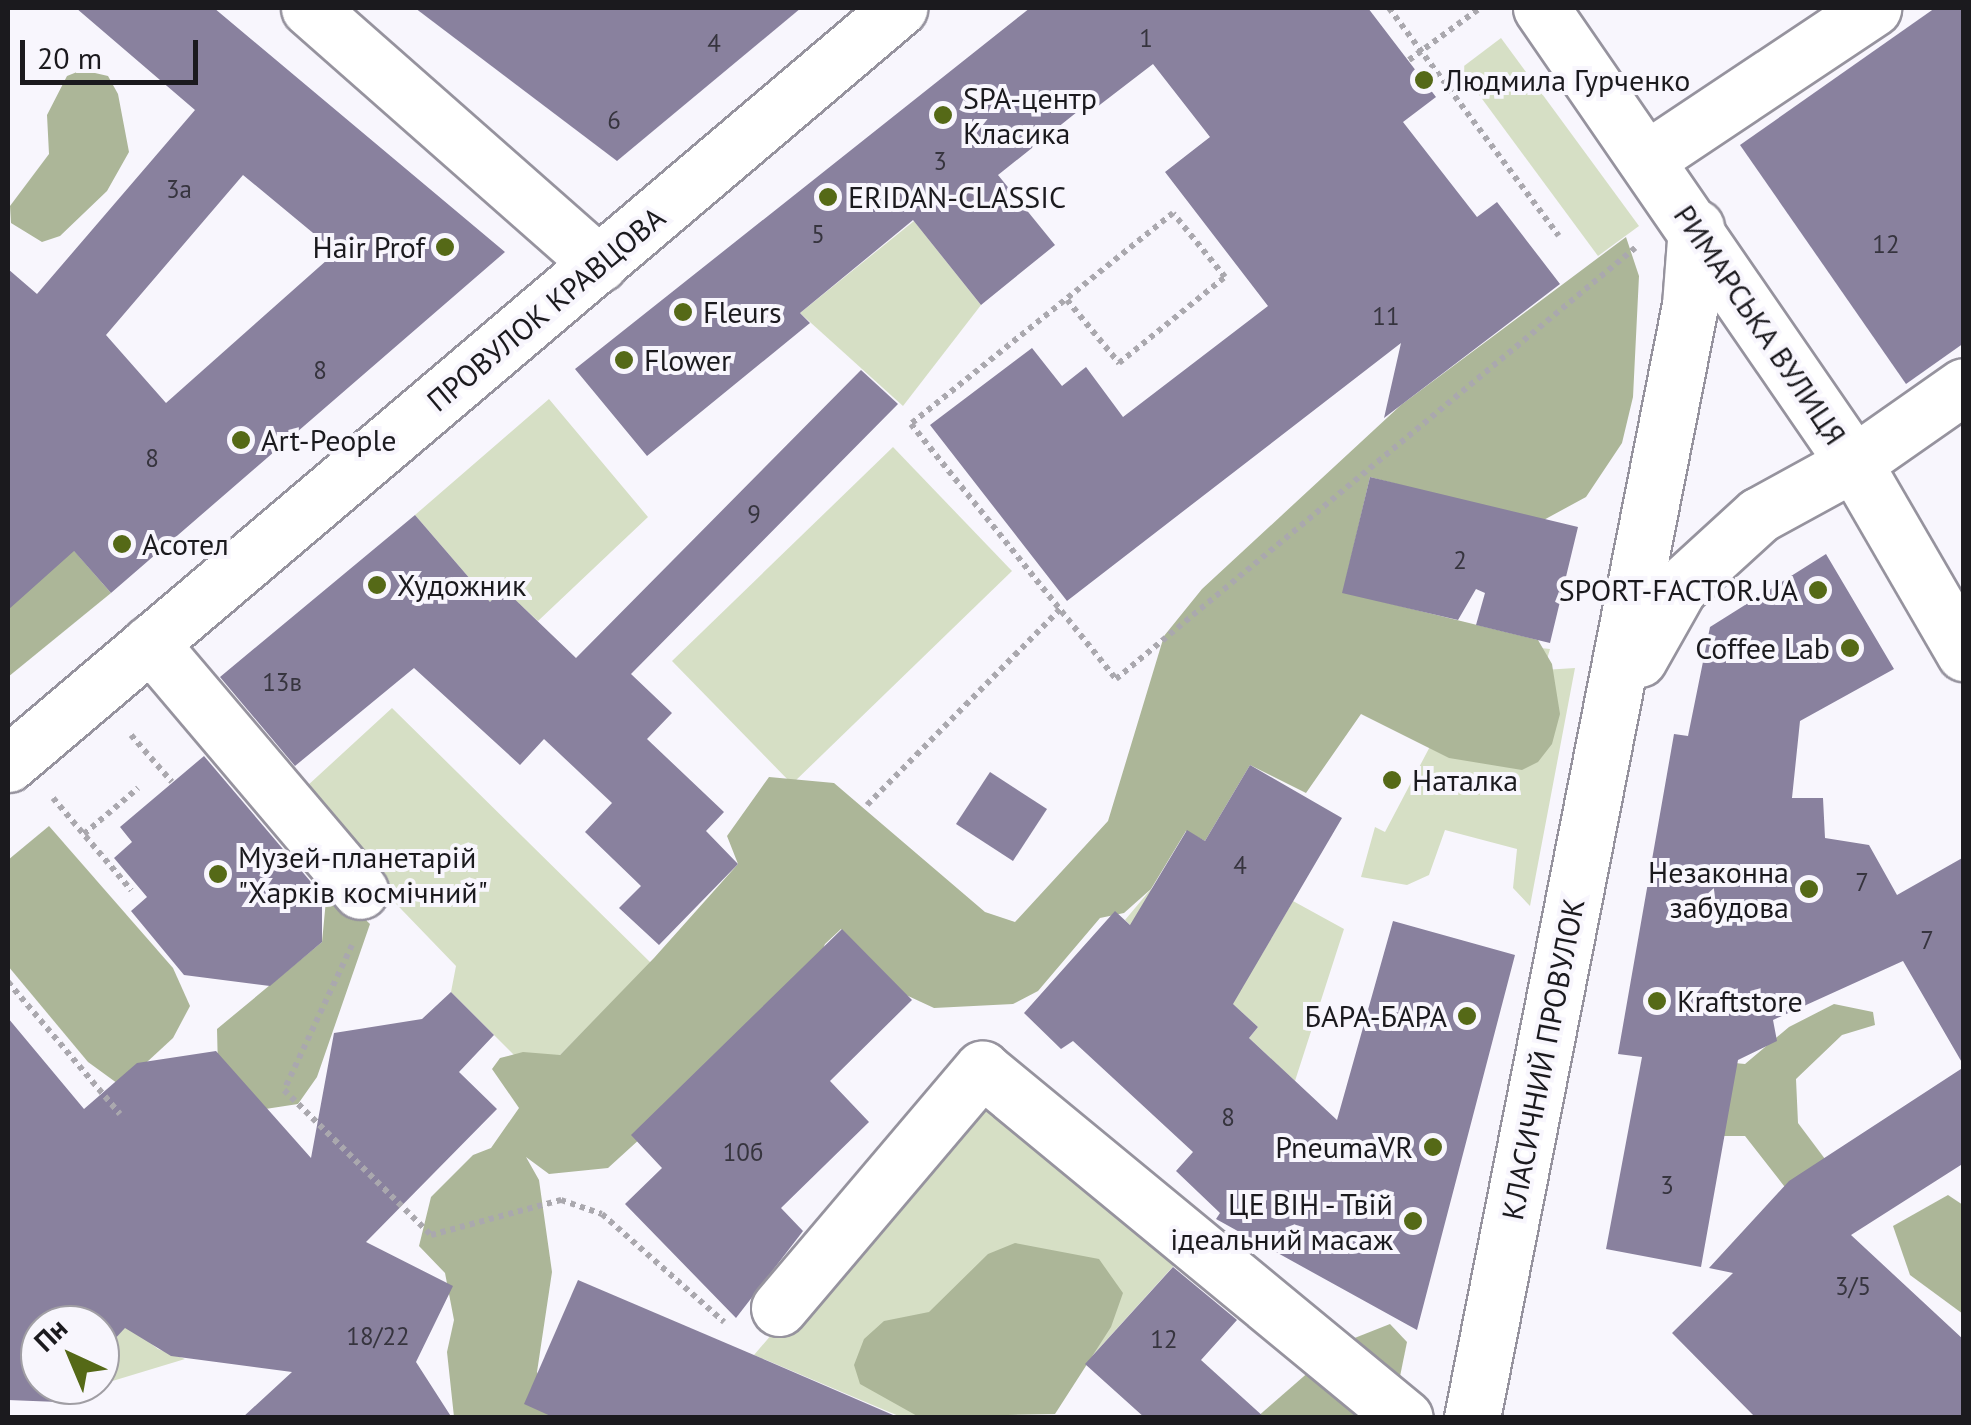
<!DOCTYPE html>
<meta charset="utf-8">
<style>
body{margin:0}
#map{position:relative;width:1971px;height:1425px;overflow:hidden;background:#f8f6fd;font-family:"PT Sans",sans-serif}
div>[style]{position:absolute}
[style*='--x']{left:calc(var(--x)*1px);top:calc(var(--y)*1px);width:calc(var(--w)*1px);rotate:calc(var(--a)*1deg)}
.green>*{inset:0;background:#d6dfc5}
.forest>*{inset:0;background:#acb698}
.building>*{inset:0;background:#89819e}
.path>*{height:6px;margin-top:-3px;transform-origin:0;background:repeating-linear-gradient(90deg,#aaa8ae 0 5px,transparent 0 10px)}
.roads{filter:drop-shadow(2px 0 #96939e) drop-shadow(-2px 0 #96939e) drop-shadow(0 2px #96939e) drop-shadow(0 -2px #96939e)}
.minor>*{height:55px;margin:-27.5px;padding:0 27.5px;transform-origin:27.5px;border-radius:27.5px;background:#fff}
.dots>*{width:28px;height:28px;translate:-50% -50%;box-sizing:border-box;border:5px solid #f8f6fd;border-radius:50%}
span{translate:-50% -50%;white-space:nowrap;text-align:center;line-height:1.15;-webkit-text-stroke:8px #f8f6fd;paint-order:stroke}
.number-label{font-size:25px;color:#36343e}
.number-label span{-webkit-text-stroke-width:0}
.poi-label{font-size:30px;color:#1b1a1e}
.left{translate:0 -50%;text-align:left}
.right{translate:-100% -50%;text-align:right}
.street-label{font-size:30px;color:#1b1a1e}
.frame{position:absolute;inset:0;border:10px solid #1b1a1e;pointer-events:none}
.north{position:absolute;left:20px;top:1305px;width:100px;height:100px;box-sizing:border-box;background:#f8f6fd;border:2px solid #a09ea4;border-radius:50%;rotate:316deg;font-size:28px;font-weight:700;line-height:40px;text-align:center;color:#1b1a1e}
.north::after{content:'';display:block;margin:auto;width:35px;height:45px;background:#556917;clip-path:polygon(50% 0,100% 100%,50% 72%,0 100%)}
.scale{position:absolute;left:20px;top:40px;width:178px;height:45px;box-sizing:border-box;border:5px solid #1b1a1e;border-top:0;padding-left:12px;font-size:30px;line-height:35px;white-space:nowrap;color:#1b1a1e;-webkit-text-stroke:8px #f8f6fd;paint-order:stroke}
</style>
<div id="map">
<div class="green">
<div style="clip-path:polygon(1501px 38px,1639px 226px,1598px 256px,1460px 69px)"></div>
<div style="clip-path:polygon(914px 221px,981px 305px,903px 406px,800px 313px)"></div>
<div style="clip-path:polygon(549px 399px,648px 517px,538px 621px,503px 589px,490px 602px,415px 515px)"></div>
<div style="clip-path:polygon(893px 447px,1012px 571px,792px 784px,672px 661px)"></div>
<div style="clip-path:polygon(1485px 642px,1550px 649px,1544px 670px,1575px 668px,1530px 906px,1513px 888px,1517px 849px,1445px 830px,1429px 875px,1407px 885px,1361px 877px,1375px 827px,1385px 832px)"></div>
<div style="clip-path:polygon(392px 708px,651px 963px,537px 1078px,451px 992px,456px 966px,294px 798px)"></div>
<div style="clip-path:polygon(1151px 889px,1262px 954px,1293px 901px,1344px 929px,1295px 1081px,1249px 1038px,1258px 1027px,1189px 964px,1180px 973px,1125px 920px)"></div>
<div style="clip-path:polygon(989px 1101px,1177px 1262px,1085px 1364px,933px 1400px,918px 1417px,901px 1417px,754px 1355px,963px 1111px)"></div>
<div style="clip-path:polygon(127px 1325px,158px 1349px,185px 1359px,63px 1396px,73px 1385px,100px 1385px,100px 1355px)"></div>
</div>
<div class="forest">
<div style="clip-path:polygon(82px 70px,108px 76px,118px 94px,129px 152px,107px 191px,60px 236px,42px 242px,11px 223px,10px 206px,49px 154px,47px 115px,67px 76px)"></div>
<div style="clip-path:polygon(1626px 237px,1639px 276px,1633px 397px,1622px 443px,1586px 497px,1540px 522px,1370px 477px,1343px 592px,1538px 640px,1552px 664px,1560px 714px,1552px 744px,1538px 762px,1522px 770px,1449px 758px,1361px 714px,1306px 793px,1250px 765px,1205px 841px,1186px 831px,1151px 889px,1124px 913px,1100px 918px,1038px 991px,1013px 1004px,934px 1008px,906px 995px,841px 929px,825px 944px,808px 986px,608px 1168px,549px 1174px,526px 1157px,539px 1180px,552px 1272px,537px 1372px,557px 1417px,454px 1417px,447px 1352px,454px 1320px,445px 1273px,419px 1246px,431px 1197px,473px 1155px,491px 1148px,519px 1108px,492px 1069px,500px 1058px,523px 1052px,560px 1055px,654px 958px,738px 864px,727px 836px,769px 777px,834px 783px,985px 912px,1015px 922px,1108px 821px,1164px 636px,1202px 589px,1401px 405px)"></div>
<div style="clip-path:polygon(8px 535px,70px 546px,111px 593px,8px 677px)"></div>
<div style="clip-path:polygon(49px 826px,173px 968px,190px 1006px,173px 1038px,121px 1086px,88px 1062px,8px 966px,8px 860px)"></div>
<div style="clip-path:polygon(336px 892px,370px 924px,317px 1077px,298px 1104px,253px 1111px,218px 1070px,217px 1029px,322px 942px,326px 900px)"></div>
<div style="clip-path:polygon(1834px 1004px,1873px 1012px,1875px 1025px,1842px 1035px,1796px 1079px,1798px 1123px,1828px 1163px,1795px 1200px,1745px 1136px,1700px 1136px,1694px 1059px,1745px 1064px,1789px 1027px)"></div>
<div style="clip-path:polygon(1948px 1195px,1963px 1205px,1963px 1314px,1910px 1275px,1893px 1226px)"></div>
<div style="clip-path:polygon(1015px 1243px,1099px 1259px,1123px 1293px,1111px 1327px,1055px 1414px,919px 1417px,860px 1384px,854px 1365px,864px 1339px,884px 1321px,929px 1312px,988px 1254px)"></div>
<div style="clip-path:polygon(1390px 1324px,1407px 1342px,1397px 1391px,1382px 1417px,1256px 1418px,1342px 1343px)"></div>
</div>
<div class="building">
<div style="clip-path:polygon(evenodd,76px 8px,214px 8px,505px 252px,111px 593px,74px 551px,8px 610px,8px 269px,37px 294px,195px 110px,76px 8px,243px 175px,336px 252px,166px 403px,106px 335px,243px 175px)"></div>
<div style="clip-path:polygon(415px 8px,801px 8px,617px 161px)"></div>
<div style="clip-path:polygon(1030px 8px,1368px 8px,1436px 97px,1403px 122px,1477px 217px,1497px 202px,1560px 284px,1384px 418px,1401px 343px,1067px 601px,930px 425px,1032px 348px,1062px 386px,1086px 367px,1123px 417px,1268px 306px,1165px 172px,1210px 137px,1153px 64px,1097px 107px,1092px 100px,998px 175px,1055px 245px,981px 305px,913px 220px,800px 313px,810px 323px,647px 456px,575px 369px)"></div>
<div style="clip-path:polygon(1935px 8px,1964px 8px,1964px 343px,1906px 384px,1740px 145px)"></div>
<div style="clip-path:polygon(861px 370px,898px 404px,631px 674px,672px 713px,647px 739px,724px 812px,706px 831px,738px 864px,659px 945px,619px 908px,641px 886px,585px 832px,612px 803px,544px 739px,520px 765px,414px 668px,295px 766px,220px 677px,415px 515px,490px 602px,503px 588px,576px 658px)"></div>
<div style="clip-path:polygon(1370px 477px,1578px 527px,1550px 643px,1476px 625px,1485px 593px,1476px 589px,1458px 620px,1342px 593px)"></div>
<div style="clip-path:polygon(1826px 554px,1894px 669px,1800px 721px,1792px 798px,1823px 798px,1825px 838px,1869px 845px,1897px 895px,1964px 857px,1964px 1066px,1903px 961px,1773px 1020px,1777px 1041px,1738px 1060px,1701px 1267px,1606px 1249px,1642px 1057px,1618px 1054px,1674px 734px,1688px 736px,1710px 627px)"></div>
<div style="clip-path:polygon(204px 756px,322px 895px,322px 942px,270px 986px,184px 975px,131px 911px,147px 897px,114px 858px,132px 842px,120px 827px)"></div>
<div style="clip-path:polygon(1250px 765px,1342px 818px,1233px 1004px,1258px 1027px,1249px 1038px,1337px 1120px,1393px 921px,1515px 955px,1417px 1330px,1216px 1219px,1220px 1213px,1176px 1171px,1193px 1152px,1073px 1041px,1061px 1049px,1024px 1013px,1115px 911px,1130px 925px,1187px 830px,1205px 841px)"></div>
<div style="clip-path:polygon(990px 772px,1047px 809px,1013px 861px,956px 824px)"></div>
<div style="clip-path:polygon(842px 929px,912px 1000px,830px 1081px,869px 1122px,781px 1208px,803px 1231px,736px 1318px,625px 1204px,662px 1168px,631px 1135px)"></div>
<div style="clip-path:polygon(451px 992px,494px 1035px,459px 1072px,497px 1109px,366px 1242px,453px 1286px,416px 1362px,452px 1418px,242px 1418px,292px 1372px,171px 1356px,125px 1328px,112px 1342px,104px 1340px,100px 1355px,100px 1325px,40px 1325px,40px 1385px,73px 1385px,58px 1402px,8px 1400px,8px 1018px,84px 1109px,137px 1063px,216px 1051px,311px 1158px,334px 1033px,422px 1019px)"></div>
<div style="clip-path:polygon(1964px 1067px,1964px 1163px,1851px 1235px,1964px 1340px,1964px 1418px,1756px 1418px,1672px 1333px,1733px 1273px,1709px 1268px,1789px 1181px)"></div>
<div style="clip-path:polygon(1173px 1267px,1237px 1320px,1201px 1360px,1265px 1418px,1145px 1418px,1085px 1364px)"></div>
<div style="clip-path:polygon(578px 1280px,754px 1355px,900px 1418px,555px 1418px,524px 1404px)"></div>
</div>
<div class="path">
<div style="--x:1389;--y:8;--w:284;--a:53.3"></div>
<div style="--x:1409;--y:60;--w:88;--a:-36.2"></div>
<div style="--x:1067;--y:300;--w:82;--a:50.5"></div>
<div style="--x:1119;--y:363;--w:136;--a:-39.1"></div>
<div style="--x:1225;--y:277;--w:82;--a:-129.1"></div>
<div style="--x:1173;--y:213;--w:336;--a:141.2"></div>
<div style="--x:911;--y:424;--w:327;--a:51.2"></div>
<div style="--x:1116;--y:679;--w:675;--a:-39.71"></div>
<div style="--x:131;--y:735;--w:62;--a:48.9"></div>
<div style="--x:53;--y:798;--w:121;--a:49.7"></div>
<div style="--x:867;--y:805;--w:275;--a:-45.4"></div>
<div style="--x:84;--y:834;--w:71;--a:-40.4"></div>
<div style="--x:352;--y:945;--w:160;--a:115.1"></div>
<div style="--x:284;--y:1090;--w:206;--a:44.6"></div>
<div style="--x:431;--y:1235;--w:135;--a:-15.1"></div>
<div style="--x:561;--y:1200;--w:43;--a:18.9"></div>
<div style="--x:602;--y:1214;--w:163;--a:41.5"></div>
<div style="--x:8;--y:982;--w:173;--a:49.7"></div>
</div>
<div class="roads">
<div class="minor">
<div style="--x:309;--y:8;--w:387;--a:41.4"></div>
<div style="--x:1541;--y:8;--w:552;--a:55.48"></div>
<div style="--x:1854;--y:463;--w:220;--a:59.9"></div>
<div style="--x:1647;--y:159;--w:272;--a:-33.7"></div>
<div style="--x:150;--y:643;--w:325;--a:49.7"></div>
<div style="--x:1639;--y:659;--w:81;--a:-60.6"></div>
<div style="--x:1679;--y:588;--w:108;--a:-42.4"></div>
<div style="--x:1759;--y:515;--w:108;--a:-28.7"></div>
<div style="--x:1854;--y:463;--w:134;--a:-35"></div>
<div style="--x:8;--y:764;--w:1169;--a:-40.31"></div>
<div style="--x:779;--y:1308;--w:314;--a:-49.7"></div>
<div style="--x:982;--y:1069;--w:548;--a:39.52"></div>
<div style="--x:1472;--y:1418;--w:1134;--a:-78.92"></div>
<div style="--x:1690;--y:305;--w:78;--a:-85.6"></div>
</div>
</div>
<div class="dots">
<div style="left:1424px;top:80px;background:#556917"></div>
<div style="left:943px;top:115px;background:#556917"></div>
<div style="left:828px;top:197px;background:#556917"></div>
<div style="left:445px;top:247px;background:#556917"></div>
<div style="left:683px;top:312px;background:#556917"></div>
<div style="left:624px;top:360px;background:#556917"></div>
<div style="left:241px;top:440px;background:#556917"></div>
<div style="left:122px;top:544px;background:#556917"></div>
<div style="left:377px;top:585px;background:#556917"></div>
<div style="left:1818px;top:590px;background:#556917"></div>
<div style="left:1850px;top:648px;background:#556917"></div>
<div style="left:1392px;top:780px;background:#556917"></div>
<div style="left:218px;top:874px;background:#556917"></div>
<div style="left:1809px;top:889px;background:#556917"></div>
<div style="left:1657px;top:1001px;background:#556917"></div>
<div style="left:1467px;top:1016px;background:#556917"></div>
<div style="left:1433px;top:1147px;background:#556917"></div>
<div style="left:1413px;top:1221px;background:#556917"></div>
</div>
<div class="number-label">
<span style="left:1146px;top:38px">1</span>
<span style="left:714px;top:43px">4</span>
<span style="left:614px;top:120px">6</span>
<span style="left:940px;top:161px">3</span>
<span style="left:179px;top:189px">3а</span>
<span style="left:818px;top:234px">5</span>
<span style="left:1886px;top:244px">12</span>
<span style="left:1386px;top:316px">11</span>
<span style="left:320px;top:370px">8</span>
<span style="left:152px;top:458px">8</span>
<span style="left:754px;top:514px">9</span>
<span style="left:1460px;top:560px">2</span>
<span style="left:282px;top:682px">13в</span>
<span style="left:1240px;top:865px">4</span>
<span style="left:1862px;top:882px">7</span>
<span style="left:1927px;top:940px">7</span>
<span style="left:1228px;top:1117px">8</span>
<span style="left:743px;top:1152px">10б</span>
<span style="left:1667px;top:1185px">3</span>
<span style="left:1853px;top:1286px">3/5</span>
<span style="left:378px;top:1336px">18/22</span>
<span style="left:1164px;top:1339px">12</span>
</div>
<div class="poi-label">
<span class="left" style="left:1444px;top:80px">Людмила Гурченко</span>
<span class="left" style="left:963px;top:115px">SРА-центр<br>Класика</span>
<span class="left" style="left:848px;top:197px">ERIDAN-CLASSIC</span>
<span class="right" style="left:425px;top:247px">Hair Prof</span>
<span class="left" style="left:703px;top:312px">Fleurs</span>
<span class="left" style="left:644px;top:360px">Flower</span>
<span class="left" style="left:261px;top:440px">Art-People</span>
<span class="left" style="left:142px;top:544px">Асотел</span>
<span class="left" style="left:397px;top:585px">Художник</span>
<span class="right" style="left:1798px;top:590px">SPORT-FACTOR.UA</span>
<span class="right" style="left:1830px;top:648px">Coffee Lab</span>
<span class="left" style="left:1412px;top:780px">Наталка</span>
<span class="left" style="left:238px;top:874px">Музей-планетарій<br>"Харків космічний"</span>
<span class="right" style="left:1789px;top:889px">Незаконна<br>забудова</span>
<span class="left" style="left:1677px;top:1001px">Kraftstore</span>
<span class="right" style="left:1447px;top:1016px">БАРА-БАРА</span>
<span class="right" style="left:1413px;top:1147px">PneumaVR</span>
<span class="right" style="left:1393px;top:1221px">ЦЕ ВІН - Твій<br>ідеальний масаж</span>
</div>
<div class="street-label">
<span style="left:546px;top:309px;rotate:-40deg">ПРОВУЛОК КРАВЦОВА</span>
<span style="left:1760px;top:325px;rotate:56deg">РИМАРСЬКА ВУЛИЦЯ</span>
<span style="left:1543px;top:1059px;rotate:-79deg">КЛАСИЧНИЙ ПРОВУЛОК</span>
</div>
<div class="frame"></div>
<div class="north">Пн</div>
<div class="scale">20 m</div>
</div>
